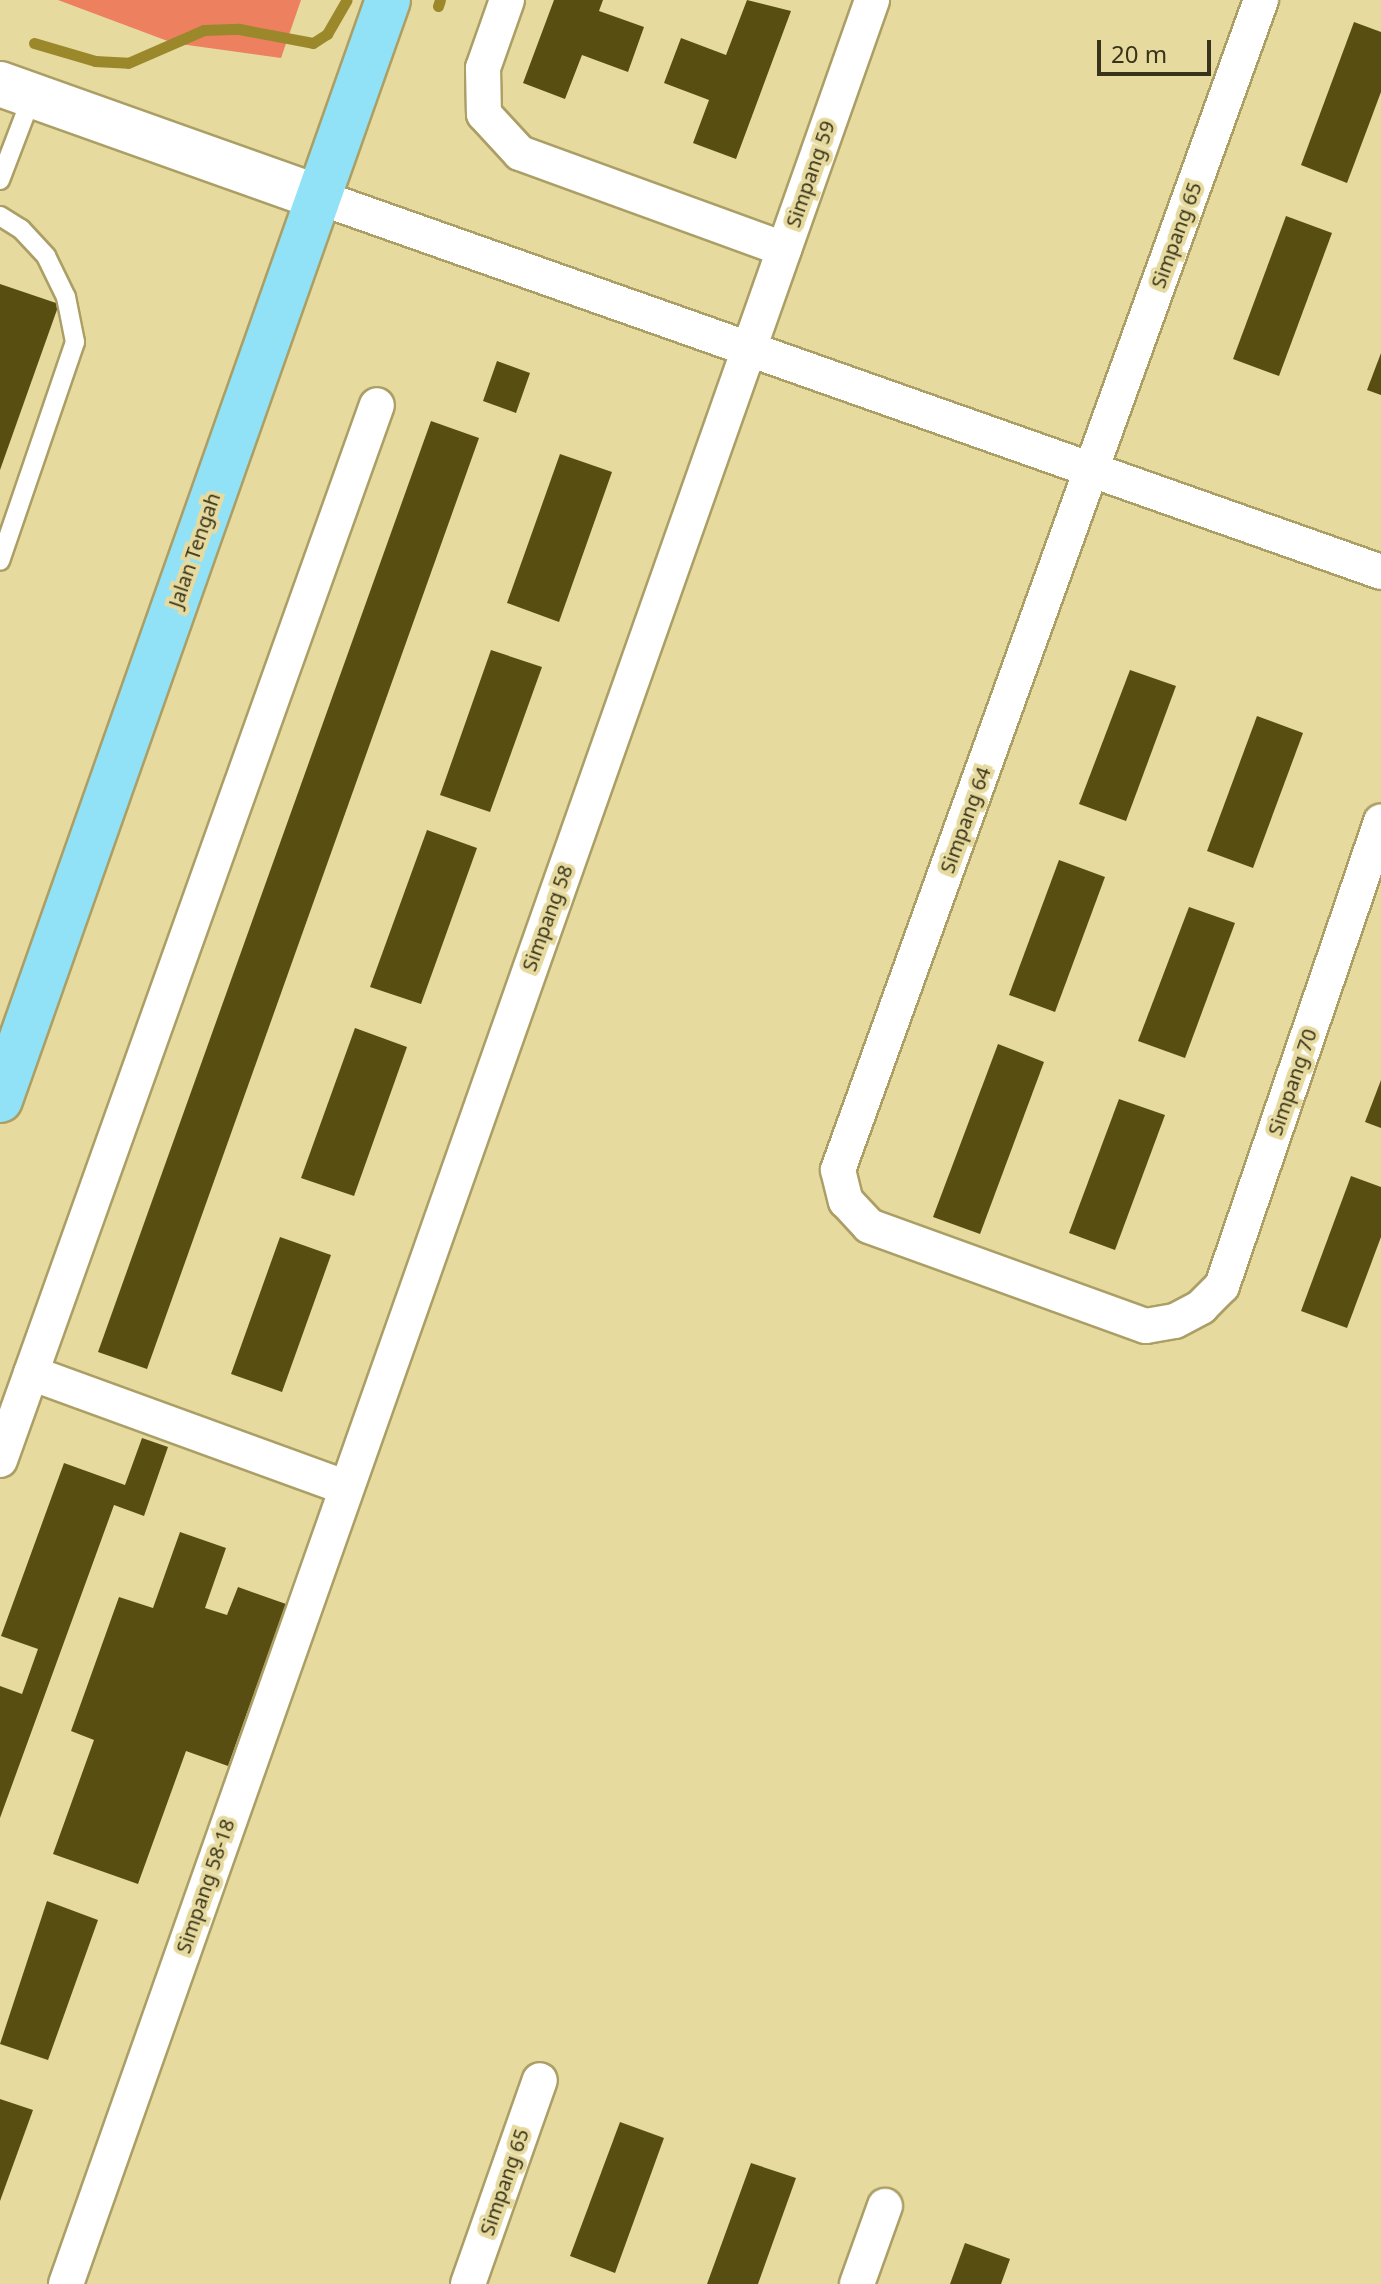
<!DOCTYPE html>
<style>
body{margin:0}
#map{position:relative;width:1381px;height:2284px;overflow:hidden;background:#e6da9f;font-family:"Noto Sans",sans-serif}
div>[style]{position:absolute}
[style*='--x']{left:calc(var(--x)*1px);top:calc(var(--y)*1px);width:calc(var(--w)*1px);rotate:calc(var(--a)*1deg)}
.forest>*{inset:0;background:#ec805f}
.stream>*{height:11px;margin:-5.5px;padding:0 5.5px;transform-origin:5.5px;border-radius:5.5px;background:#9a882b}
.building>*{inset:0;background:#594e12}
.roads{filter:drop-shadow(2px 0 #ab9f66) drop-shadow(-2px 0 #ab9f66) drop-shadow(0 2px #ab9f66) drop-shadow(0 -2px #ab9f66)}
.service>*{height:18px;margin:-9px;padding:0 9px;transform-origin:9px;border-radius:9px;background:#fff}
.minor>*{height:34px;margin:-17px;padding:0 17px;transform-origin:17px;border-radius:17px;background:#fff}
.tertiary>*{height:44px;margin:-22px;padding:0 22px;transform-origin:22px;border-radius:22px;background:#fff}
.primary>*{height:44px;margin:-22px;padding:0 22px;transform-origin:22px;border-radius:22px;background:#91e2f6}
span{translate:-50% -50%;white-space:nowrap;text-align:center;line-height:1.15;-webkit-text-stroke:8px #e6da9f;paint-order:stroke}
.street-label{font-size:20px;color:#38331b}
.scale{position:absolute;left:1097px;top:40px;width:114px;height:36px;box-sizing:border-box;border:4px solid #38331b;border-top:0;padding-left:10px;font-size:24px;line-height:28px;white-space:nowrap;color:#38331b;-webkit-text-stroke:6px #e6da9f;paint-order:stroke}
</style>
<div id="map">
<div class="forest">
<div style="clip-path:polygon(58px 0,301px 0,281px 58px,173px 43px)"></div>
</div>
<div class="stream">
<div style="--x:438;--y:6;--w:6;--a:-72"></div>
<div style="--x:34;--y:43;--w:64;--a:16.4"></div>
<div style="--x:95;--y:61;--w:33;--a:3"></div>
<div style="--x:128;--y:63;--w:83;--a:-23.5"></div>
<div style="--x:204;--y:30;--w:35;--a:-2"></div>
<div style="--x:239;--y:29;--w:75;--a:10.7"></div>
<div style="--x:313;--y:43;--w:17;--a:-33"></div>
<div style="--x:327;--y:34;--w:39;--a:-60"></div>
</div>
<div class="building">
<div style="clip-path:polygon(554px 0,603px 0,599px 11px,644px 27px,628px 72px,582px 55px,565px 99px,523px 83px)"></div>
<div style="clip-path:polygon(747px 0,791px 11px,736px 159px,693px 143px,709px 100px,664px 83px,681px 38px,726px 55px)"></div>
<div style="clip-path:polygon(1354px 22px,1381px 32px,1381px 92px,1347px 183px,1301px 165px)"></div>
<div style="clip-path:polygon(1286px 216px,1332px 233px,1279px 376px,1233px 359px)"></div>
<div style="clip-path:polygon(0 284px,59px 304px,0 470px)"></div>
<div style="clip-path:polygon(1381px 353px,1381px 395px,1367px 390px)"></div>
<div style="clip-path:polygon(497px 361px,530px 373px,516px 413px,483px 401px)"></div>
<div style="clip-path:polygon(431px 421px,479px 438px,147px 1369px,98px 1352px)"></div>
<div style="clip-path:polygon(560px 454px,612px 472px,559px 622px,507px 603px)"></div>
<div style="clip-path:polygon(491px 650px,542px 667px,490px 812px,440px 795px)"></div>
<div style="clip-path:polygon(1130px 670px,1176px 686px,1126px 821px,1079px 804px)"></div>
<div style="clip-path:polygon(1257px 716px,1303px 733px,1253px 868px,1207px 851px)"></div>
<div style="clip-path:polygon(427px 830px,477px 848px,421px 1004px,370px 987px)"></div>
<div style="clip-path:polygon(1059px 860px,1105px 877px,1055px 1012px,1009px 995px)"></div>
<div style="clip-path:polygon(1189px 907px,1235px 923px,1185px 1058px,1138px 1041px)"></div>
<div style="clip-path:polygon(355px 1028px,407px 1047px,354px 1196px,301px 1178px)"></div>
<div style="clip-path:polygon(998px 1044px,1044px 1062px,980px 1234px,933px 1217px)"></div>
<div style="clip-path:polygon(1381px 1080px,1381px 1128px,1365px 1122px)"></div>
<div style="clip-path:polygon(1119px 1099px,1165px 1115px,1115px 1250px,1069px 1233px)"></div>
<div style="clip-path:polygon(1351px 1176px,1381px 1187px,1381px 1237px,1347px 1328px,1301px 1311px)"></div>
<div style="clip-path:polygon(280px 1237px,331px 1255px,282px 1392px,231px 1374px)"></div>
<div style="clip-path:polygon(142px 1438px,168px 1447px,144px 1516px,114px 1505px,0 1818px,0 1686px,22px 1694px,38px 1649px,1px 1636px,64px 1463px,125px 1485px)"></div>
<div style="clip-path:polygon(180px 1532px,226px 1548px,205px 1608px,227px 1615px,238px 1587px,286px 1604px,228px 1766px,186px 1751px,138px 1884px,53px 1854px,94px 1740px,71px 1731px,119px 1597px,153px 1608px)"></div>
<div style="clip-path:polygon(47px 1901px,98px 1920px,48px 2060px,0 2044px)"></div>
<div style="clip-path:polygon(0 2099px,33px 2110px,0 2201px)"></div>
<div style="clip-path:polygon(620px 2122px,664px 2138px,615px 2273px,570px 2256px)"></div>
<div style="clip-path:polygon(751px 2163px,796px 2178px,758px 2284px,707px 2284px)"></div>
<div style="clip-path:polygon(965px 2243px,1010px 2259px,1001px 2284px,950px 2284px)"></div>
</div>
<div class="roads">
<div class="service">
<div style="--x:0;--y:180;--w:90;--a:-69.1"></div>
<div style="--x:0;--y:216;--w:25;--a:32"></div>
<div style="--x:21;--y:229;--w:37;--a:47"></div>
<div style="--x:46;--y:256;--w:46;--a:64"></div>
<div style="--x:66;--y:297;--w:46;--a:78.7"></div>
<div style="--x:75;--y:342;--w:231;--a:108.9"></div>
</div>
<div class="minor">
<div style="--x:507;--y:0;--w:72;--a:109.4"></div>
<div style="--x:483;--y:68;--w:46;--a:88.8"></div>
<div style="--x:484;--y:114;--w:53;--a:47.3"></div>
<div style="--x:520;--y:153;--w:281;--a:20"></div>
<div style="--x:1261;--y:0;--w:1244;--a:109.88"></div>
<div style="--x:838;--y:1170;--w:32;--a:76"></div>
<div style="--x:846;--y:1201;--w:34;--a:47"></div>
<div style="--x:869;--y:1226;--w:294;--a:19.9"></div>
<div style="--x:1146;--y:1326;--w:29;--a:-10"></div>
<div style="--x:1175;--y:1321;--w:30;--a:-28"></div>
<div style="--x:1201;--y:1307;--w:30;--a:-45"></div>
<div style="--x:1222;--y:1286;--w:491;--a:-71.1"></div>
<div style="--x:318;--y:197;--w:1127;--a:19.43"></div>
<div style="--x:31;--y:1373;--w:334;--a:20"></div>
<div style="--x:0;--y:1460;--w:1120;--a:-70.34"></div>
<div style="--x:66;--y:2284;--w:2422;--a:-70.56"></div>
<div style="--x:468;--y:2284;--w:216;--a:-70.6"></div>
<div style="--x:857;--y:2284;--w:83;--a:-70.3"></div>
</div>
<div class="tertiary">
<div style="--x:0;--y:84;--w:337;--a:19.6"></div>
</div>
<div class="primary">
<div style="--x:0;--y:1100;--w:1166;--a:-70.57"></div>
</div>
</div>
<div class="street-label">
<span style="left:810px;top:174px;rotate:-71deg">Simpang 59</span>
<span style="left:1176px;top:235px;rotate:-70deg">Simpang 65</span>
<span style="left:194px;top:550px;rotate:-71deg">Jalan Tengah</span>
<span style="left:965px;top:820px;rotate:-70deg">Simpang 64</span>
<span style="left:547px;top:918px;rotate:-70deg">Simpang 58</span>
<span style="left:1292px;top:1082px;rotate:-71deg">Simpang 70</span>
<span style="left:205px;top:1886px;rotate:-71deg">Simpang 58-18</span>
<span style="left:504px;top:2182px;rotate:-71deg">Simpang 65</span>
</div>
<div class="scale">20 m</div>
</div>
